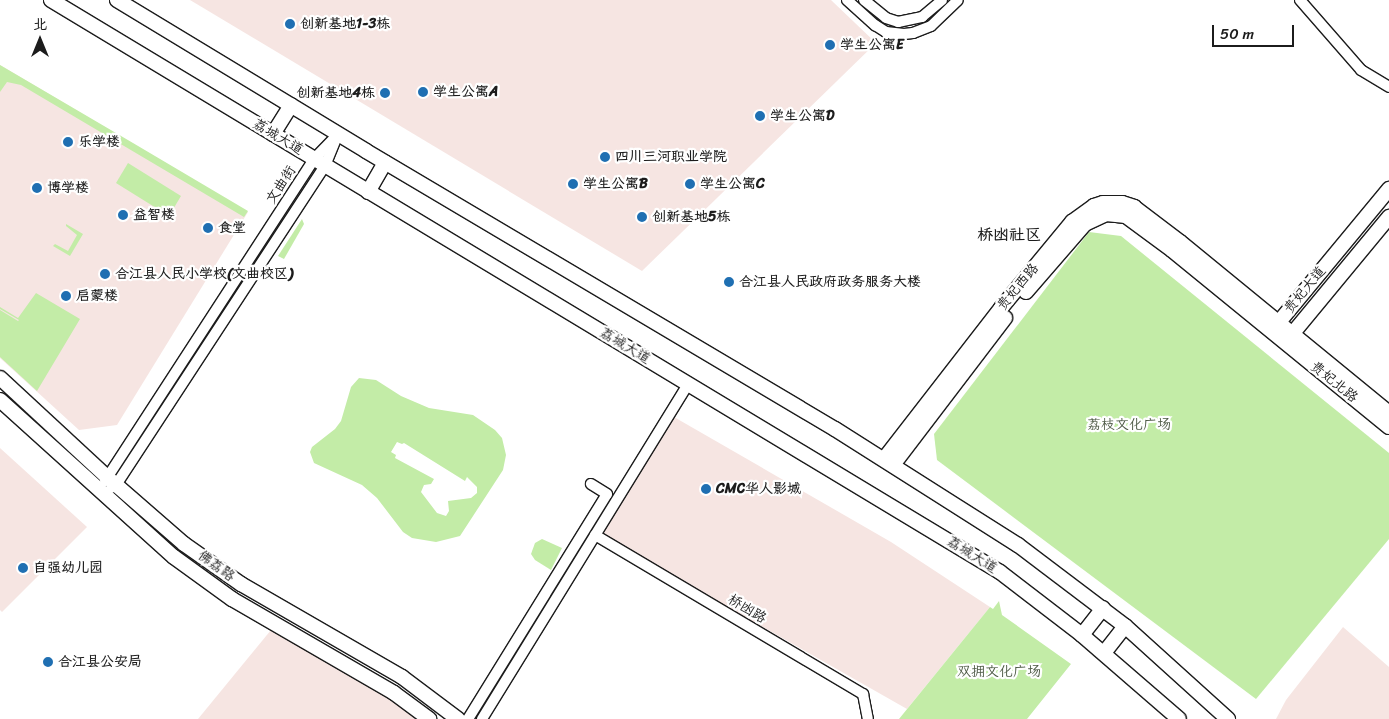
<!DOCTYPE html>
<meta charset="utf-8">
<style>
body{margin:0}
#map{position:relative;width:1389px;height:719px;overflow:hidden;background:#fff;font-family:Sriracha,"LXGW WenKai TC",sans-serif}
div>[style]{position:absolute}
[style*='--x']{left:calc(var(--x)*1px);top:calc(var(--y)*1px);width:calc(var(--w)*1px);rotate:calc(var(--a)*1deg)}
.built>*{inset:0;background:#f6e5e2}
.green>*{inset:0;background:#c3eca7}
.roads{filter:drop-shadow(1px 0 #1c1c1c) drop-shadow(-1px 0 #1c1c1c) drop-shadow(0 1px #1c1c1c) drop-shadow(0 -1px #1c1c1c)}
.minor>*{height:10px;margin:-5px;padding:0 5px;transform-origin:5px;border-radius:5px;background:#fff}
.major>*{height:14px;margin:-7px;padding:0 7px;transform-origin:7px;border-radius:7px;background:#fff}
.dots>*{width:14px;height:14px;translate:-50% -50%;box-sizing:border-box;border:2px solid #fff;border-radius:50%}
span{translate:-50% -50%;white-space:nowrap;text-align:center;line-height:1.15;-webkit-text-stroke:4.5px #fff;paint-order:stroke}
.poi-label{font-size:14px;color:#1c1c1c;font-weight:700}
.left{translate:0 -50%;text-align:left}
.right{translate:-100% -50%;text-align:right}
.street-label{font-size:14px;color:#1c1c1c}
.park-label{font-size:14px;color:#4e5a46}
.quarter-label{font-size:16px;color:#1c1c1c;font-weight:700}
.north{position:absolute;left:15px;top:15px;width:50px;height:50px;-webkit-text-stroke:4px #fff;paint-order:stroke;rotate:0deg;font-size:14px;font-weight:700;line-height:20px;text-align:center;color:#1c1c1c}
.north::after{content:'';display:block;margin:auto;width:18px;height:22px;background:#1c1c1c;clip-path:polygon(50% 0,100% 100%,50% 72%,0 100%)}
.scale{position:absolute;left:1212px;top:25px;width:82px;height:22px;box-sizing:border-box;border:2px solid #1c1c1c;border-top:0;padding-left:6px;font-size:15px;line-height:18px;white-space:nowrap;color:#1c1c1c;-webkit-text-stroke:4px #fff;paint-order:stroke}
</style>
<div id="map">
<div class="built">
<div style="clip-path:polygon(190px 0,831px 0,876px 43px,642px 271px)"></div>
<div style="clip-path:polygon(0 65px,248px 212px,117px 425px,79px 430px,0 358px)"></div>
<div style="clip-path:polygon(674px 417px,891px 542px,990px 607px,907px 709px,601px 535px)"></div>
<div style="clip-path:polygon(0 448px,87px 527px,2px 612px,0 610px)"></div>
<div style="clip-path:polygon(1343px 627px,1389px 667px,1389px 719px,1276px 719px,1286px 700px)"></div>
<div style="clip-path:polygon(271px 630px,379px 690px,421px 719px,198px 719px)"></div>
</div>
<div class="green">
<div style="clip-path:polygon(0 65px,133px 143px,248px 211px,244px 217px,21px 85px,7px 82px,0 92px)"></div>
<div style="clip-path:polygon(128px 163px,181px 196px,169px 216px,116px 183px)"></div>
<div style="clip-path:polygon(302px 219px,304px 224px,284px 259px,278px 256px)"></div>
<div style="clip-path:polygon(66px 224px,83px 234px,70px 256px,53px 246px,55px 244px,68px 251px,77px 235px,66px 226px)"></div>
<div style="clip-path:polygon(1089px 232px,1121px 236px,1389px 453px,1389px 539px,1256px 699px,937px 460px,934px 434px)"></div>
<div style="clip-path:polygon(36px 293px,80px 319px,37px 391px,0 357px,0 310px,18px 321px,19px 320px,0 309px,0 307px,18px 318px)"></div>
<div style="clip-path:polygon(evenodd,359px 378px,376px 380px,401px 396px,429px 408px,473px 415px,495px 430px,502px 438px,506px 455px,503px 470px,460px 536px,436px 542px,412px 538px,403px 532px,377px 498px,362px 485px,314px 463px,310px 452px,312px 447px,335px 429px,341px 421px,351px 387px,359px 378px,397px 442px,402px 444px,404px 443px,465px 481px,467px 477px,477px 487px,477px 493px,471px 498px,448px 501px,449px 511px,446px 516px,437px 513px,421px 492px,424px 485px,431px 484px,434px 479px,395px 458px,396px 455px,391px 452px,397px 442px)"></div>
<div style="clip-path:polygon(542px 539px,562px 548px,551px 570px,535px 560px,531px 554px,535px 543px)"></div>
<div style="clip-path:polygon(999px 601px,1002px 615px,1071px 664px,1027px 719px,899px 719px,990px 607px,993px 609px)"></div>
</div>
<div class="roads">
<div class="minor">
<div style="--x:847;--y:0;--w:38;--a:42"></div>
<div style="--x:875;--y:25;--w:13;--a:32"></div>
<div style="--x:886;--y:32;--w:18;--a:6"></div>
<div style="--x:904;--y:34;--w:9;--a:-6"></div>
<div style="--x:913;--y:33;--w:19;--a:-21"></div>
<div style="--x:931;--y:26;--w:37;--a:-44"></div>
<div style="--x:864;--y:0;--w:28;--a:39"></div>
<div style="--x:886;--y:18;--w:13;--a:18"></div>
<div style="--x:898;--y:22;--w:25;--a:-12"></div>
<div style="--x:922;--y:17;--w:26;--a:-40"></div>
<div style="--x:1300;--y:0;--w:93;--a:48.9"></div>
<div style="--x:1361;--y:70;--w:33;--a:31"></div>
<div style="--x:105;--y:481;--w:384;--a:-57"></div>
<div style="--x:314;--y:159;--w:29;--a:-46"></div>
<div style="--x:111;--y:488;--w:6;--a:-31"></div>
<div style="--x:116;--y:485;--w:381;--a:-56.8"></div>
<div style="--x:325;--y:166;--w:35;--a:-68"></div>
<div style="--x:595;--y:535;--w:312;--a:30.7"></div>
<div style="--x:863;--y:694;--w:25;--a:79"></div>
<div style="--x:468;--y:719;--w:264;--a:-58.3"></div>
<div style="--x:607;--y:494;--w:19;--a:-148"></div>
<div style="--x:482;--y:719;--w:393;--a:-58.4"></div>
</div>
<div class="major">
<div style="--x:51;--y:0;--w:1108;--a:31.08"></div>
<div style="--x:1000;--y:572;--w:103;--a:37.5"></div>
<div style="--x:1082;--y:635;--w:128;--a:40.9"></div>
<div style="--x:117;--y:0;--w:291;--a:31.2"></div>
<div style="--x:366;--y:151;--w:545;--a:30.66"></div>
<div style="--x:835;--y:429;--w:217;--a:32.4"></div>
<div style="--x:1018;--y:545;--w:134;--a:37.1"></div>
<div style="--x:1125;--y:626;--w:139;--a:42.1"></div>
<div style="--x:273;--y:134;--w:34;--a:-58"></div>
<div style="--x:368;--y:192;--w:34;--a:-60"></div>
<div style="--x:1026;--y:292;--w:90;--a:-49.1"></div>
<div style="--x:1085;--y:224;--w:23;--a:-25"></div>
<div style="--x:1106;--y:214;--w:20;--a:6"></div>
<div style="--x:1126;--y:216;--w:57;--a:36.5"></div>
<div style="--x:1172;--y:250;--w:280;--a:39.2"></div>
<div style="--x:1279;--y:329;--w:7;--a:-90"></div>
<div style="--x:1279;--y:322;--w:173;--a:-50.4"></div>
<div style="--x:1284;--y:335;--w:9;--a:-13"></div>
<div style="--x:1293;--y:333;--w:151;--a:-50.4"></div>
<div style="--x:0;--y:378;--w:146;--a:42.8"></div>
<div style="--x:107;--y:477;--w:102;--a:41"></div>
<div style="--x:184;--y:544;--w:70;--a:35.1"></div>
<div style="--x:241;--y:584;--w:186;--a:30"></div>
<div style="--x:402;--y:677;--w:70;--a:36.9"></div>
<div style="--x:0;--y:400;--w:234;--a:42.1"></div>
<div style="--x:174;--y:557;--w:72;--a:35.9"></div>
<div style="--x:232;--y:599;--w:187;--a:30.1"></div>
<div style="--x:394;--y:693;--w:44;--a:36.6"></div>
<div style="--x:884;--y:459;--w:191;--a:-52.2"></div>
<div style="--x:1001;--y:308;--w:112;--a:-50.5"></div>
<div style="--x:1072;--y:222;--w:27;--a:-36"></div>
<div style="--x:1094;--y:206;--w:9;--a:-18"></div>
<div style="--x:1103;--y:203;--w:19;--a:0"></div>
<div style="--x:1122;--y:203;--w:13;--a:18"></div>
<div style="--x:1134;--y:207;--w:58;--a:37.3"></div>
<div style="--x:1180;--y:242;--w:270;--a:39.3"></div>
<div style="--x:893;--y:465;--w:185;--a:-52.7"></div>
<div style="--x:1082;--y:635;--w:34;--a:-52"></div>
<div style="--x:1104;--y:653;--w:34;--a:-52"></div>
</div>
</div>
<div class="dots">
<div style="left:290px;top:24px;background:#1f6fb2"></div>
<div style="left:830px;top:45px;background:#1f6fb2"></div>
<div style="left:423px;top:92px;background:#1f6fb2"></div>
<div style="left:385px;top:93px;background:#1f6fb2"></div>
<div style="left:760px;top:116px;background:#1f6fb2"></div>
<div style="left:68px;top:142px;background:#1f6fb2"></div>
<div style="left:605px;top:157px;background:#1f6fb2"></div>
<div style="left:573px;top:184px;background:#1f6fb2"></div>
<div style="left:690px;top:184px;background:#1f6fb2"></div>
<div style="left:37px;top:188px;background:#1f6fb2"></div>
<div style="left:123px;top:215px;background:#1f6fb2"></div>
<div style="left:642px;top:217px;background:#1f6fb2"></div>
<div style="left:208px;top:228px;background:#1f6fb2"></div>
<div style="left:105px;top:274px;background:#1f6fb2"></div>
<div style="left:729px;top:282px;background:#1f6fb2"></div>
<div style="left:66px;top:296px;background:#1f6fb2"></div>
<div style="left:706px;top:489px;background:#1f6fb2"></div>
<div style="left:23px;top:568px;background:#1f6fb2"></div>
<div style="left:48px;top:662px;background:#1f6fb2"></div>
</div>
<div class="poi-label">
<span class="left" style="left:300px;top:24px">创新基地1-3栋</span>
<span class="left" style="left:840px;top:45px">学生公寓E</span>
<span class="left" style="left:433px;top:92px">学生公寓A</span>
<span class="right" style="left:375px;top:93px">创新基地4栋</span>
<span class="left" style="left:770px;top:116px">学生公寓D</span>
<span class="left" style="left:78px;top:142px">乐学楼</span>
<span class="left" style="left:615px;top:157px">四川三河职业学院</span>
<span class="left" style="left:583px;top:184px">学生公寓B</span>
<span class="left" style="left:700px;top:184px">学生公寓C</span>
<span class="left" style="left:47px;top:188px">博学楼</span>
<span class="left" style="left:133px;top:215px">益智楼</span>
<span class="left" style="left:652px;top:217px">创新基地5栋</span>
<span class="left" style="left:218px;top:228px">食堂</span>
<span class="left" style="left:115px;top:274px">合江县人民小学校(文曲校区)</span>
<span class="left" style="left:739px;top:282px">合江县人民政府政务服务大楼</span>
<span class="left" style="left:76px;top:296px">启蒙楼</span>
<span class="left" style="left:716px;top:489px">CMC华人影城</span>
<span class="left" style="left:33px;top:568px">自强幼儿园</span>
<span class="left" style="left:58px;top:662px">合江县公安局</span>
</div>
<div class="street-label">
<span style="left:278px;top:137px;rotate:31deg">荔城大道</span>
<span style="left:281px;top:185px;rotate:-57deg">文曲街</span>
<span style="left:1018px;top:287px;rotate:-50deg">贵妃西路</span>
<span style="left:1305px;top:290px;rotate:-50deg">贵妃大道</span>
<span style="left:625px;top:346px;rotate:31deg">荔城大道</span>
<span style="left:1334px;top:382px;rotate:39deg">贵妃北路</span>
<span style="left:972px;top:555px;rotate:32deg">荔城大道</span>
<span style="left:216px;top:566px;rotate:36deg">佛荔路</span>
<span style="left:747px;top:609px;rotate:31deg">桥凼路</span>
</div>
<div class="park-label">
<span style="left:1129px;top:425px">荔枝文化广场</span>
<span style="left:999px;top:672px">双拥文化广场</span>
</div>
<div class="quarter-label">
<span style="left:1009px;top:235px">桥凼社区</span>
</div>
<div class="north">北</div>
<div class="scale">50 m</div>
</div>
